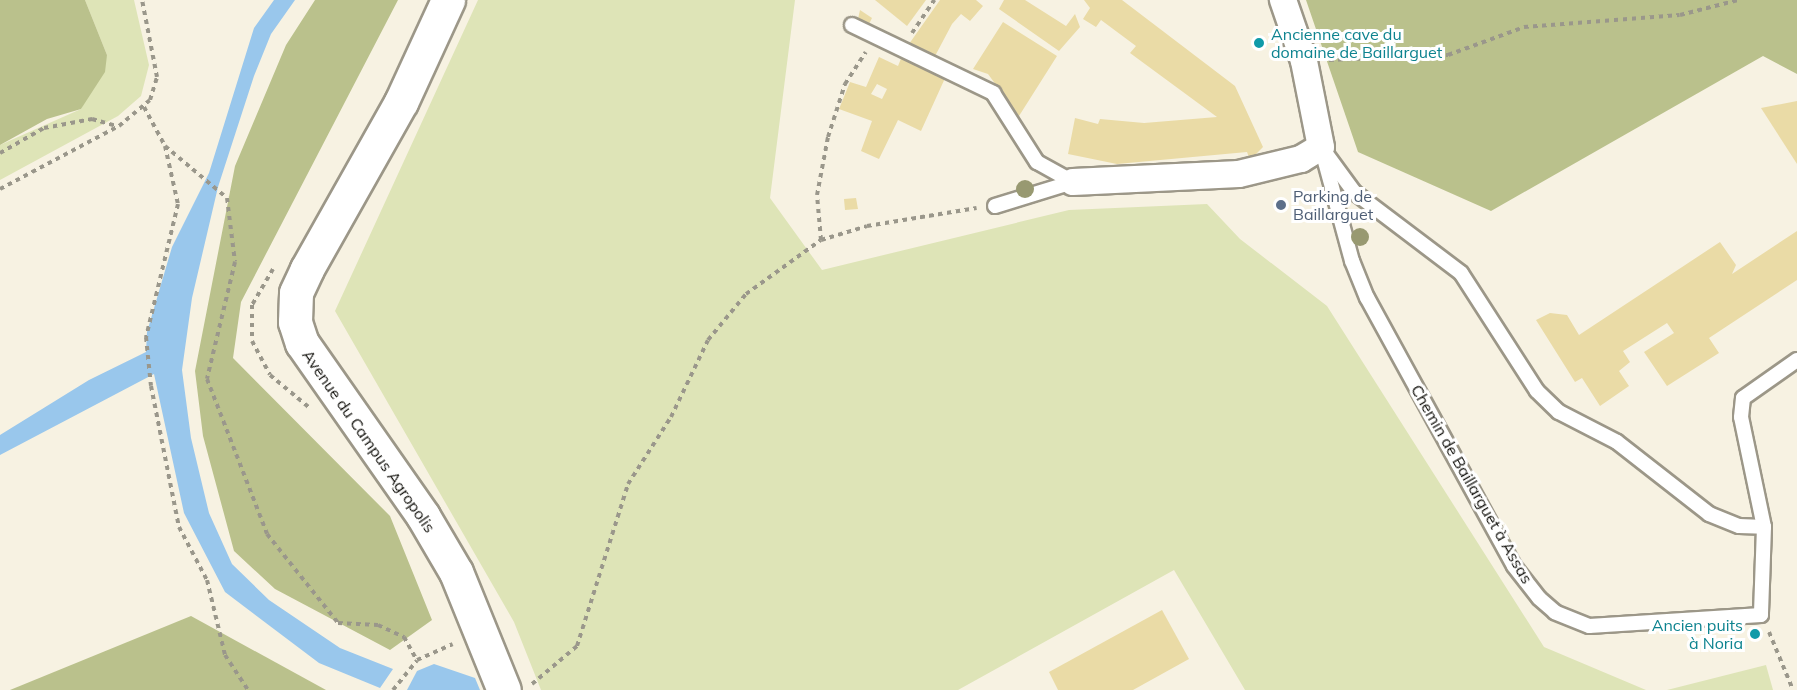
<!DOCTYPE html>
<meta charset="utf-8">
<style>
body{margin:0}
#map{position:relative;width:1797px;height:690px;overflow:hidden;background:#f7f2e2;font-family:Mulish,sans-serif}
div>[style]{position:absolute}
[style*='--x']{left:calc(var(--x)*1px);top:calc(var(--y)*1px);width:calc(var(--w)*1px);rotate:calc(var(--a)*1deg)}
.green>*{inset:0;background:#dee4b7}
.forest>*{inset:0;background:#bac18c}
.water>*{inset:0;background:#99c7ec}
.building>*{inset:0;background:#eadba6}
.round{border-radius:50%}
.path>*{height:4px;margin-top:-2px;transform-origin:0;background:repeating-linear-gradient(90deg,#9a978b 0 4.5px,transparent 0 9px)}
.roads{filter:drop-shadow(2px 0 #9c9788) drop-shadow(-2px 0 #9c9788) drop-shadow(0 2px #9c9788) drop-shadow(0 -2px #9c9788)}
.lane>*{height:14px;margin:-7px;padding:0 7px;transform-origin:7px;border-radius:7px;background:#fff}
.street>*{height:26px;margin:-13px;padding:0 13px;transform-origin:13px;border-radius:13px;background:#fff}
.secondary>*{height:33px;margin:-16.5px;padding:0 16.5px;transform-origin:16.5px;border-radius:16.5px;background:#fff}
.trees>*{width:18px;height:18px;margin:-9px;border-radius:50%;background:#989971}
.dots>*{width:16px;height:16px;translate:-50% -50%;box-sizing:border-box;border:3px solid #fff;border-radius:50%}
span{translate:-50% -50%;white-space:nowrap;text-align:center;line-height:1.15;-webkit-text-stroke:6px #fff;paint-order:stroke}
.culture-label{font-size:16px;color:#0d838f}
.left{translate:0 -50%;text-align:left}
.right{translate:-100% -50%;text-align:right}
.service-label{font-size:16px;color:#4e5e75}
.street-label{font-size:16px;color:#100f0a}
</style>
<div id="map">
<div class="green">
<div style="clip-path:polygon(85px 0,134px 0,149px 65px,141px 96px,118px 116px,0 180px,0 145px,81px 109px,107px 55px)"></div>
<div style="clip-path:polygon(478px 0,795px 0,770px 198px,822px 270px,1069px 210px,1207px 204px,1240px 239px,1327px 306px,1544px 647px,1646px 690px,1245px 690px,1174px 570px,958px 690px,541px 690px,514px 622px,335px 311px)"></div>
<div style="clip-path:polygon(1766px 665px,1773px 690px,1667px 690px)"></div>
</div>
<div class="forest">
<div style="clip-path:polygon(0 0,85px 0,107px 55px,105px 72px,81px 109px,47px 119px,0 145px)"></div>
<div style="clip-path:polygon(315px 0,398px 0,241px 302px,233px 358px,390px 516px,432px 620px,390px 650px,275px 589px,234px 551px,203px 436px,195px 371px,235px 166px,286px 45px)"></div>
<div style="clip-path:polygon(1306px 0,1797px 0,1797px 74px,1763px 56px,1491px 211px,1358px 152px)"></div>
<div style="clip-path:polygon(191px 616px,326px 690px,10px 690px)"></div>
</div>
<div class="water">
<div style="clip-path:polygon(274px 0,295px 0,271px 34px,254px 76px,218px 187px,192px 298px,182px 370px,191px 438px,209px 513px,232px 564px,269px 600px,340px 648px,393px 669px,380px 688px,319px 663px,225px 592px,184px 513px,154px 374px,0 455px,0 435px,89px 380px,146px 352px,147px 332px,172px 247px,209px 173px,254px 28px)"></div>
<div style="clip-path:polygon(434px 664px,475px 678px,480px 690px,407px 690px,417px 671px)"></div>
</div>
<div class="building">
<div style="clip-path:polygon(875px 0,926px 0,907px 26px)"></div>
<div style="clip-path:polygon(940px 0,976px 0,983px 6px,970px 21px,961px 14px,952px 24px,934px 58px,909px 44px)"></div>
<div style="clip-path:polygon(1004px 0,1025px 0,1066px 26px,1075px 14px,1080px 27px,1059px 51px,999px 9px)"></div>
<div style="clip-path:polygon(1084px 0,1122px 0,1235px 86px,1263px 147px,1250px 160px,1247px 152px,1117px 164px,1068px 154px,1075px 118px,1098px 124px,1100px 119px,1144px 123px,1217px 117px,1130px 53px,1136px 46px,1101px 20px,1096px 27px,1083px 19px,1090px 8px)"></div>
<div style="clip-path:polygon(860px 10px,872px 18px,869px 24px,858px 19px)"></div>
<div style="clip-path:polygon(1003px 22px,1057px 56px,1019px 116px,988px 74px,973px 69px)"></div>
<div style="clip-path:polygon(evenodd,902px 56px,946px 76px,921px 131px,898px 120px,879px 159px,861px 151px,872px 121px,839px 109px,850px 82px,866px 87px,879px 57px,898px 66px,902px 56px,877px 84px,887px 89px,882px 99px,871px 94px,877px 84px)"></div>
<div style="clip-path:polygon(1797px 101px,1797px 164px,1761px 108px)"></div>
<div style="clip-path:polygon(856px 198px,858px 209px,845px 210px,844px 199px)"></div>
<div style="clip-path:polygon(1797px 231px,1797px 280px,1709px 338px,1719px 353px,1667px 386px,1644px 352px,1674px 333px,1667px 323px,1623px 351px,1630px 362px,1619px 371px,1629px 386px,1600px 406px,1582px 378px,1575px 382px,1536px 320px,1550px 313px,1567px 315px,1579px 335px,1720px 242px,1736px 265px,1732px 274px)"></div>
<div style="clip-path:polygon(1162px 610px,1189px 659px,1133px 690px,1058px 690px,1049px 672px)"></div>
<div class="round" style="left:1748px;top:627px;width:14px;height:14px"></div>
</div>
<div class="path">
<div style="--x:912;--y:33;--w:40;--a:-56"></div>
<div style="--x:1329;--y:60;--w:119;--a:-2.4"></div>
<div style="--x:1448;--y:55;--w:81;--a:-20.2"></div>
<div style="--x:1524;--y:27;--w:156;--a:-4.4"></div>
<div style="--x:1680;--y:15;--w:60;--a:-14.5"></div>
<div style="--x:144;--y:107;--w:44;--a:61.7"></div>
<div style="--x:165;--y:146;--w:59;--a:77.4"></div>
<div style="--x:178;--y:204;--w:137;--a:103.5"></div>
<div style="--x:146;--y:337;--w:49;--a:84.2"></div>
<div style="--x:151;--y:386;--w:144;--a:78.8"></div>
<div style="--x:179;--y:527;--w:60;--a:62.2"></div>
<div style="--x:207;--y:580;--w:77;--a:76.5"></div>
<div style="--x:225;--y:655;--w:42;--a:56.7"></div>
<div style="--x:165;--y:146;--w:81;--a:40"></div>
<div style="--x:227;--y:198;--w:64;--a:82.9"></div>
<div style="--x:235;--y:262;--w:120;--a:103.5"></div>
<div style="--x:207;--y:379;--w:166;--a:68.8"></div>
<div style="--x:267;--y:534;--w:114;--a:51.4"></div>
<div style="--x:338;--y:623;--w:40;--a:2.9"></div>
<div style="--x:378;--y:625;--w:29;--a:25"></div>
<div style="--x:404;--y:637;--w:26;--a:61"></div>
<div style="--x:0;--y:153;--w:51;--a:-29.6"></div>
<div style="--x:44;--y:128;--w:49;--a:-10.6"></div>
<div style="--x:92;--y:119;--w:26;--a:16"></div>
<div style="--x:0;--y:189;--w:135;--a:-27.9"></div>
<div style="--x:119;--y:126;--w:40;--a:-40"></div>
<div style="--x:150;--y:100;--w:24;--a:-73"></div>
<div style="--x:157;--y:77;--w:78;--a:-101"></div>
<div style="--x:821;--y:240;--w:45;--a:-95.1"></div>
<div style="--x:817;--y:195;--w:59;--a:-79.3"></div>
<div style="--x:828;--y:137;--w:56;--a:-72.2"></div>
<div style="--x:845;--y:84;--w:38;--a:-57"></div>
<div style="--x:273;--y:269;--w:42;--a:120.3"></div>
<div style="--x:252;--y:305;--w:36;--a:90"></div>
<div style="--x:252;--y:341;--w:38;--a:62"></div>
<div style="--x:270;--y:375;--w:53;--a:39.7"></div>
<div style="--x:1769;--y:632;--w:63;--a:67.5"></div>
<div style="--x:532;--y:684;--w:59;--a:-40.2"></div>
<div style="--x:577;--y:646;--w:170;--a:-72.5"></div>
<div style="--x:628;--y:484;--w:80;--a:-57.3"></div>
<div style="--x:671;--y:417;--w:85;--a:-64.3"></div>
<div style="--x:708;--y:340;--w:60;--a:-50.4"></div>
<div style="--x:746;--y:294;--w:92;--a:-35.8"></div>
<div style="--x:821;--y:240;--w:48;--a:-16.9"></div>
<div style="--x:867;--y:226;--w:111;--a:-9.3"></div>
<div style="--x:393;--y:690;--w:38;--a:-51"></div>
<div style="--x:417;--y:660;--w:39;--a:-24"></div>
</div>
<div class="roads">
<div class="lane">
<div style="--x:852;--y:25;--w:157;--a:25.7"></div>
<div style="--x:993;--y:93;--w:82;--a:57.5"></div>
<div style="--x:1037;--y:162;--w:41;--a:29.1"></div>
<div style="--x:1321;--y:147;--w:56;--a:53.7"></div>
<div style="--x:1354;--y:192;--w:134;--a:37.1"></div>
<div style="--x:1461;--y:273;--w:140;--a:57.2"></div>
<div style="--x:1537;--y:391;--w:30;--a:44"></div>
<div style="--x:1559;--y:412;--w:65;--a:27.3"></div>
<div style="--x:1617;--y:442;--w:117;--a:38"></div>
<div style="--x:1709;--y:514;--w:32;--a:22"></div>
<div style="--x:1739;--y:526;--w:25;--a:2"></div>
<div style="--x:1764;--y:527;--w:88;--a:92"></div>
<div style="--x:1761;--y:615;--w:172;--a:176.3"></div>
<div style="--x:1589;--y:626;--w:37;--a:-158"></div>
<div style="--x:1555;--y:612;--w:21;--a:-139"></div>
<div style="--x:1539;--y:598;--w:41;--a:-128"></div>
<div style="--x:1514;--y:566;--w:306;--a:-118.7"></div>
<div style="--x:1367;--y:298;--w:40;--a:-112"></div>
<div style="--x:1352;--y:261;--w:118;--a:-105.2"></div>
<div style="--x:995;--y:206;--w:82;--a:-17.1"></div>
<div style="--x:1764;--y:527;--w:112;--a:-101.8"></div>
<div style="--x:1741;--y:417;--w:19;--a:-84"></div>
<div style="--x:1743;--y:398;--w:66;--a:-35.1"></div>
</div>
<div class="street">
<div style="--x:1073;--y:182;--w:166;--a:-2.8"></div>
<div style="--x:1239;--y:174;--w:64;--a:-13.6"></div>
<div style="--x:1301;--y:159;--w:23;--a:-31"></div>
<div style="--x:1321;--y:147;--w:88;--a:-101.2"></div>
<div style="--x:1304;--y:61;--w:65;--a:-109"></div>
</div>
<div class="secondary">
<div style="--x:448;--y:0;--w:112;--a:114.7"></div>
<div style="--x:401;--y:102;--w:192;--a:119.4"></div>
<div style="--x:307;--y:269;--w:26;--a:115"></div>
<div style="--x:296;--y:293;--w:29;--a:92"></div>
<div style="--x:295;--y:322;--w:22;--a:72"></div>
<div style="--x:302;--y:343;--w:211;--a:55"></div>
<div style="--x:423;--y:516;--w:65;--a:59.5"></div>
<div style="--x:456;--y:572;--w:127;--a:67.9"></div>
</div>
</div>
<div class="trees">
<div style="left:1025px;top:189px"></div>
<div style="left:1360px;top:237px"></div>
</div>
<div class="dots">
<div style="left:1259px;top:43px;background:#0f9aa8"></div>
<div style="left:1281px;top:205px;background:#5c6f8a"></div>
<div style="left:1755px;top:634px;background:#0f9aa8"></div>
</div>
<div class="culture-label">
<span class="left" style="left:1271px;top:43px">Ancienne cave du<br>domaine de Baillarguet</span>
<span class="right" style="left:1743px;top:634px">Ancien puits<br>à Noria</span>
</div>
<div class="service-label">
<span class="left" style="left:1293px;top:205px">Parking de<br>Baillarguet</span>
</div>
<div class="street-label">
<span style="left:369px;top:441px;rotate:55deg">Avenue du Campus Agropolis</span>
<span style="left:1472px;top:484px;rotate:60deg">Chemin de Baillarguet à Assas</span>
</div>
</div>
